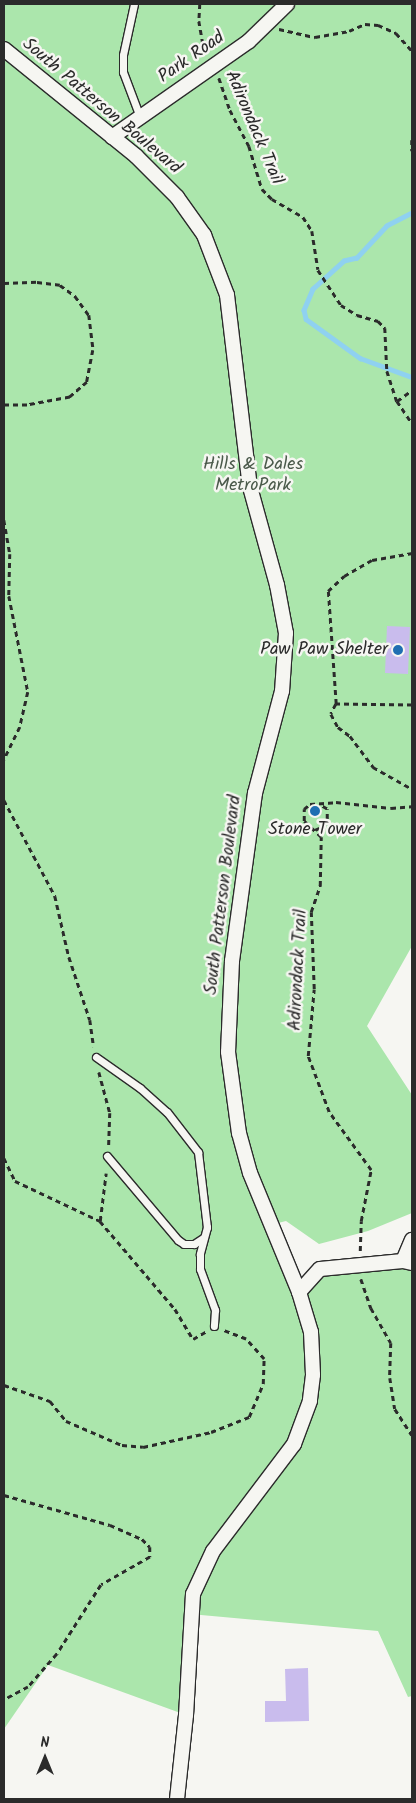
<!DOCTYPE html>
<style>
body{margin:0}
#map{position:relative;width:416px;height:1803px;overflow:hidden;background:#f6f6f2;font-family:Kalam,sans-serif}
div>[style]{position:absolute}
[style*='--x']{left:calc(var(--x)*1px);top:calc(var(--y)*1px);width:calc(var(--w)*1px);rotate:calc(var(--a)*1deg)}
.green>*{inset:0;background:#abe6ac}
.stream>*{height:4.5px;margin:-2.25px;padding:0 2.25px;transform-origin:2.25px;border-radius:2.25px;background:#8fd1f0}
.building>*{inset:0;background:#c9bced}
.path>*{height:2.5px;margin-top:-1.25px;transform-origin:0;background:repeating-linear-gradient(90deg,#2b2b2b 0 5px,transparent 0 9px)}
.roads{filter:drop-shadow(1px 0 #2b2b2b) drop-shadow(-1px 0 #2b2b2b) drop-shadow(0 1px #2b2b2b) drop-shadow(0 -1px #2b2b2b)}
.service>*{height:7px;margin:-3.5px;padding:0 3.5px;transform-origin:3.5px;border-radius:3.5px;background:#f6f6f2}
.minor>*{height:14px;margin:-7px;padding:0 7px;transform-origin:7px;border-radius:7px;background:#f6f6f2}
.dots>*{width:14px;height:14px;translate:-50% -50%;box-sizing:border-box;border:2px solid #f6f6f2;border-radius:50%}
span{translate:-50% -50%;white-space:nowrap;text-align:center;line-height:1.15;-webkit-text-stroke:5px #f6f6f2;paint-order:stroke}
.street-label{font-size:18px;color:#2b2b2b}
.park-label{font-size:18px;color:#4b5a4b}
.poi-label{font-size:18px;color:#2b2b2b}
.right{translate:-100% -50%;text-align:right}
.frame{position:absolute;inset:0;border:5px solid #2b2b2b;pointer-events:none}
.north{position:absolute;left:20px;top:1733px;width:50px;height:50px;-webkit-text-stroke:4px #f6f6f2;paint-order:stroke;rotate:0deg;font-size:14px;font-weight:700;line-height:20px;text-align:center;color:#2b2b2b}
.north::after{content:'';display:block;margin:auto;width:18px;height:22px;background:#2b2b2b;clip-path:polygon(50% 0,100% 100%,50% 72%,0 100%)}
</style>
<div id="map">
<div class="green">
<div style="clip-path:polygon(4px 4px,412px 4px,412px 946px,367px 1026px,412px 1095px,412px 1213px,368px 1231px,319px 1244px,286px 1221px,270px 1225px,299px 1291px,320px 1269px,412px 1263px,412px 1696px,408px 1697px,378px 1631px,190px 1614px,186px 1715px,48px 1665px,4px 1729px)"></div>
</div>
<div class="stream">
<div style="--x:412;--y:213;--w:28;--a:153"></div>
<div style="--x:387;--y:226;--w:44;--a:133.2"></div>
<div style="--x:357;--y:258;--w:13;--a:167"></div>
<div style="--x:344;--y:261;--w:42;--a:137.9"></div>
<div style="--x:313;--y:289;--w:23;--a:113"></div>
<div style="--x:304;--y:310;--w:9;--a:77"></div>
<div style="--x:306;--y:319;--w:67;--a:35.8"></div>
<div style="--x:360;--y:358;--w:55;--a:20.1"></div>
</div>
<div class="building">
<div style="clip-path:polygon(387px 626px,410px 627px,408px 674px,385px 673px)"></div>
<div style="clip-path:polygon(308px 1668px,309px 1721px,265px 1722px,265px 1701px,286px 1701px,285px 1669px)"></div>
</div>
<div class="path">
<div style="--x:200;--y:4;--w:17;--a:93"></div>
<div style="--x:199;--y:21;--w:34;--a:80"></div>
<div style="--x:279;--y:29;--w:37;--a:13"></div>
<div style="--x:315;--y:37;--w:35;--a:-10"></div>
<div style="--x:349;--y:31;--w:17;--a:-24"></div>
<div style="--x:365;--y:24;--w:13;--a:4"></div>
<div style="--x:378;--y:25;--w:20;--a:24"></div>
<div style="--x:396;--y:33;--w:24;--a:48"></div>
<div style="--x:219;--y:78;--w:34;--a:71"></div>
<div style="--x:230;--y:110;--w:41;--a:62.2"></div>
<div style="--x:249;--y:146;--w:45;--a:73.2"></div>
<div style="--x:262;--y:189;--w:14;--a:45"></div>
<div style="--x:272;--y:199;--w:36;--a:30"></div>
<div style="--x:303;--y:217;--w:17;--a:57"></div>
<div style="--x:312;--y:231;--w:39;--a:81"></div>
<div style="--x:318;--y:270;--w:42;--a:56.7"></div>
<div style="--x:341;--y:305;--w:19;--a:32"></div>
<div style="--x:357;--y:315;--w:22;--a:16"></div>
<div style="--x:378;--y:321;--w:10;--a:45"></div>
<div style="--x:385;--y:328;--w:43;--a:87.3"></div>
<div style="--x:387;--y:371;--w:32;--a:72"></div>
<div style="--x:397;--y:401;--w:27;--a:56"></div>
<div style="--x:412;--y:140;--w:11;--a:90"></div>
<div style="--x:4;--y:283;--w:33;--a:-2"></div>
<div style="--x:37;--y:282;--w:23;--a:7"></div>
<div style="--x:60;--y:285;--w:19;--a:36"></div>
<div style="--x:75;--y:296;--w:24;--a:54"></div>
<div style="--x:89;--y:315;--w:35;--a:83"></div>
<div style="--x:93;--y:350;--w:33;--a:101"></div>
<div style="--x:87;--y:382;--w:23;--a:139"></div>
<div style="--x:70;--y:397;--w:44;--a:169.5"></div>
<div style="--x:27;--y:405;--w:23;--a:180"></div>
<div style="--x:397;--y:401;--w:19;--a:-36"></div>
<div style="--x:4;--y:520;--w:35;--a:80"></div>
<div style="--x:10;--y:554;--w:42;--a:91.4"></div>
<div style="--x:9;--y:596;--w:98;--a:78.8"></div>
<div style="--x:28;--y:692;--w:36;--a:103"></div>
<div style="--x:20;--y:727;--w:37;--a:116"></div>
<div style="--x:336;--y:704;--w:113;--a:-94"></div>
<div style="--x:328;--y:591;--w:22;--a:-43"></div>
<div style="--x:344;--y:576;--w:32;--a:-30"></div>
<div style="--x:372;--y:560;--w:41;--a:-9.9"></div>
<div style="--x:412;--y:705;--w:76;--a:-179.2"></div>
<div style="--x:336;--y:704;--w:11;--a:117"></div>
<div style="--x:331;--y:714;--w:15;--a:62"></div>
<div style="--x:338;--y:727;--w:15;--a:37"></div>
<div style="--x:350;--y:736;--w:39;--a:53"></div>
<div style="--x:373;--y:767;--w:45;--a:29.4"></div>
<div style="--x:4;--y:800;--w:109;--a:62"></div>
<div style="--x:55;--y:896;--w:63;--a:77.1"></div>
<div style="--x:69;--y:957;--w:66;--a:71.6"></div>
<div style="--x:90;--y:1020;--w:27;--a:82"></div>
<div style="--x:315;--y:830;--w:10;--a:-24"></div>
<div style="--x:324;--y:826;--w:8;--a:-67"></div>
<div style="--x:327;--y:819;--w:10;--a:-90"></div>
<div style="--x:327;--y:809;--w:6;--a:-149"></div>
<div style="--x:99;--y:1072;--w:42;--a:75"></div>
<div style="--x:110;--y:1113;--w:32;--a:92"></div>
<div style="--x:4;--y:1158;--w:25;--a:64"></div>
<div style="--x:15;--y:1181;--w:94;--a:25.2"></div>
<div style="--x:100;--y:1221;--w:116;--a:49.6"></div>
<div style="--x:175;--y:1309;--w:35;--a:59"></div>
<div style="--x:193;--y:1339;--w:16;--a:-30"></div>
<div style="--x:100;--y:1221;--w:48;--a:-82.9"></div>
<div style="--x:360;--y:1251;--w:30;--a:-88"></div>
<div style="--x:361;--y:1221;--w:52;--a:-78.9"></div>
<div style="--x:371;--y:1170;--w:72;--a:-125.9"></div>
<div style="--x:329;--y:1112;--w:60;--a:-110.6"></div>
<div style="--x:308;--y:1056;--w:67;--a:-84.9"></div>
<div style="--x:314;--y:989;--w:77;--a:-92.2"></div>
<div style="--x:311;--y:912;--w:28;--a:-71"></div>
<div style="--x:320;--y:886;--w:49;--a:-88.8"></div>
<div style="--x:321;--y:837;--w:23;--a:-137"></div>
<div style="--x:304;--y:821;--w:12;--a:-90"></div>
<div style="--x:304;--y:809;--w:8;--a:-40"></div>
<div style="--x:310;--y:804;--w:26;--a:-4"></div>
<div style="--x:336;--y:802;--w:55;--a:6.2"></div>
<div style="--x:391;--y:808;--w:21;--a:-5"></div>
<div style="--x:361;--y:1279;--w:31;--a:71"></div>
<div style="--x:371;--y:1308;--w:40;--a:60.3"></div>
<div style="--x:391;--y:1343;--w:35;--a:92"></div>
<div style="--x:390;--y:1378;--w:31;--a:81"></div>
<div style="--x:395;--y:1409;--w:31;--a:57"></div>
<div style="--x:4;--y:1385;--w:49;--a:19.2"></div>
<div style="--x:50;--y:1401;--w:26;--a:51"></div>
<div style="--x:66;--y:1421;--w:61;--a:23.2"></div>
<div style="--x:122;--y:1445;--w:21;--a:5"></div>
<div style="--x:143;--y:1447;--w:70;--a:-12.4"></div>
<div style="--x:211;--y:1432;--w:41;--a:-21.5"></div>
<div style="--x:249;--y:1417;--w:36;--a:-67"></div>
<div style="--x:263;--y:1384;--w:25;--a:-88"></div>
<div style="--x:264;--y:1359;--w:27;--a:-132"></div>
<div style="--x:246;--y:1339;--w:25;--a:-159"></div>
<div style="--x:4;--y:1495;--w:110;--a:15.8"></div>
<div style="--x:110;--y:1525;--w:35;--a:24"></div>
<div style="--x:142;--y:1539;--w:11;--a:45"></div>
<div style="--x:150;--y:1547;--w:10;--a:90"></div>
<div style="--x:150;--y:1557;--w:56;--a:150.3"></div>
<div style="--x:101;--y:1585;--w:82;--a:122.5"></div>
<div style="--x:57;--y:1654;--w:44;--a:131.3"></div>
<div style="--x:28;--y:1687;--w:27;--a:152"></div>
</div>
<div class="roads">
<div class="service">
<div style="--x:134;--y:4;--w:52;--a:102.2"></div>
<div style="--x:123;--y:55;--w:17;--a:90"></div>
<div style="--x:123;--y:72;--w:48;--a:69.3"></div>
<div style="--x:96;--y:1057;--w:54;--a:35.2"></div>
<div style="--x:140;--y:1088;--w:36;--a:42"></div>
<div style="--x:167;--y:1112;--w:51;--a:52.2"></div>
<div style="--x:198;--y:1152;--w:76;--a:83.2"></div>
<div style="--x:207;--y:1227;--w:28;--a:105"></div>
<div style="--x:200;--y:1254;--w:15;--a:90"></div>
<div style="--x:200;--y:1269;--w:44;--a:69.9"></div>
<div style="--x:215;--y:1310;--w:16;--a:94"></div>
<div style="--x:107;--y:1156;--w:110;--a:49.8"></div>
<div style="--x:178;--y:1240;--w:7;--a:34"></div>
<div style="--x:184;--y:1244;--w:10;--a:0"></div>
<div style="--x:194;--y:1244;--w:11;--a:-34"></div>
</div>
<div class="minor">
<div style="--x:4;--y:49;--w:170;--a:39"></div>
<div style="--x:136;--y:156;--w:58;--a:45"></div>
<div style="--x:177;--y:197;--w:47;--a:54.6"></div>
<div style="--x:204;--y:235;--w:64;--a:69"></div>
<div style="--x:227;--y:295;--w:193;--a:83.2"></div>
<div style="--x:250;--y:487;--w:102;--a:74.6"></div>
<div style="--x:277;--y:585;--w:49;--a:79.4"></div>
<div style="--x:286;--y:633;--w:58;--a:93.9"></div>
<div style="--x:282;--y:691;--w:106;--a:104.8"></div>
<div style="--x:255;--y:793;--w:170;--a:97.8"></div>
<div style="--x:232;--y:961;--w:91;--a:92.5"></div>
<div style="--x:228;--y:1052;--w:82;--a:82.3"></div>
<div style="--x:239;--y:1133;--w:41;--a:74.6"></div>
<div style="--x:250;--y:1173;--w:129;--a:67.6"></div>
<div style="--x:299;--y:1292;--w:42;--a:73.3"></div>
<div style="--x:311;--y:1332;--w:43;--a:87.3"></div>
<div style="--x:313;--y:1375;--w:26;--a:97"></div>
<div style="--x:310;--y:1401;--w:46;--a:110.4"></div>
<div style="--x:294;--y:1444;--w:134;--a:127.1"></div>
<div style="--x:213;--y:1551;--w:47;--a:114.9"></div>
<div style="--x:193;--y:1594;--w:121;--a:93.3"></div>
<div style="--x:186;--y:1715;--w:84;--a:96.1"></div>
<div style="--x:112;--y:137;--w:167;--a:-35"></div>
<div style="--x:249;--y:41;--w:53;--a:-44.2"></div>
<div style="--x:403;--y:1261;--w:23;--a:-67"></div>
<div style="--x:299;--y:1292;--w:31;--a:-48"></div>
<div style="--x:320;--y:1269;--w:83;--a:-5.5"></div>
<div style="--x:403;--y:1261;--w:9;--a:13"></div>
</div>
</div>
<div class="dots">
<div style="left:398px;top:650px;background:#1f6fb2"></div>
<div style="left:315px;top:811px;background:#1f6fb2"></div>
</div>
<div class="street-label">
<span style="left:192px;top:58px;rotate:-35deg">Park Road</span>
<span style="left:101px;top:107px;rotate:40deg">South Patterson Boulevard</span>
<span style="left:253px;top:128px;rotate:67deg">Adirondack Trail</span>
<span style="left:224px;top:895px;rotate:-83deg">South Patterson Boulevard</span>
<span style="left:299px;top:970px;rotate:-87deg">Adirondack Trail</span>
</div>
<div class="park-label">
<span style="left:253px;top:476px">Hills &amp; Dales<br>MetroPark</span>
</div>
<div class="poi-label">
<span class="right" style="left:388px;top:650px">Paw Paw Shelter</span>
<span style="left:315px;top:830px">Stone Tower</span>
</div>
<div class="frame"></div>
<div class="north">N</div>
</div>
